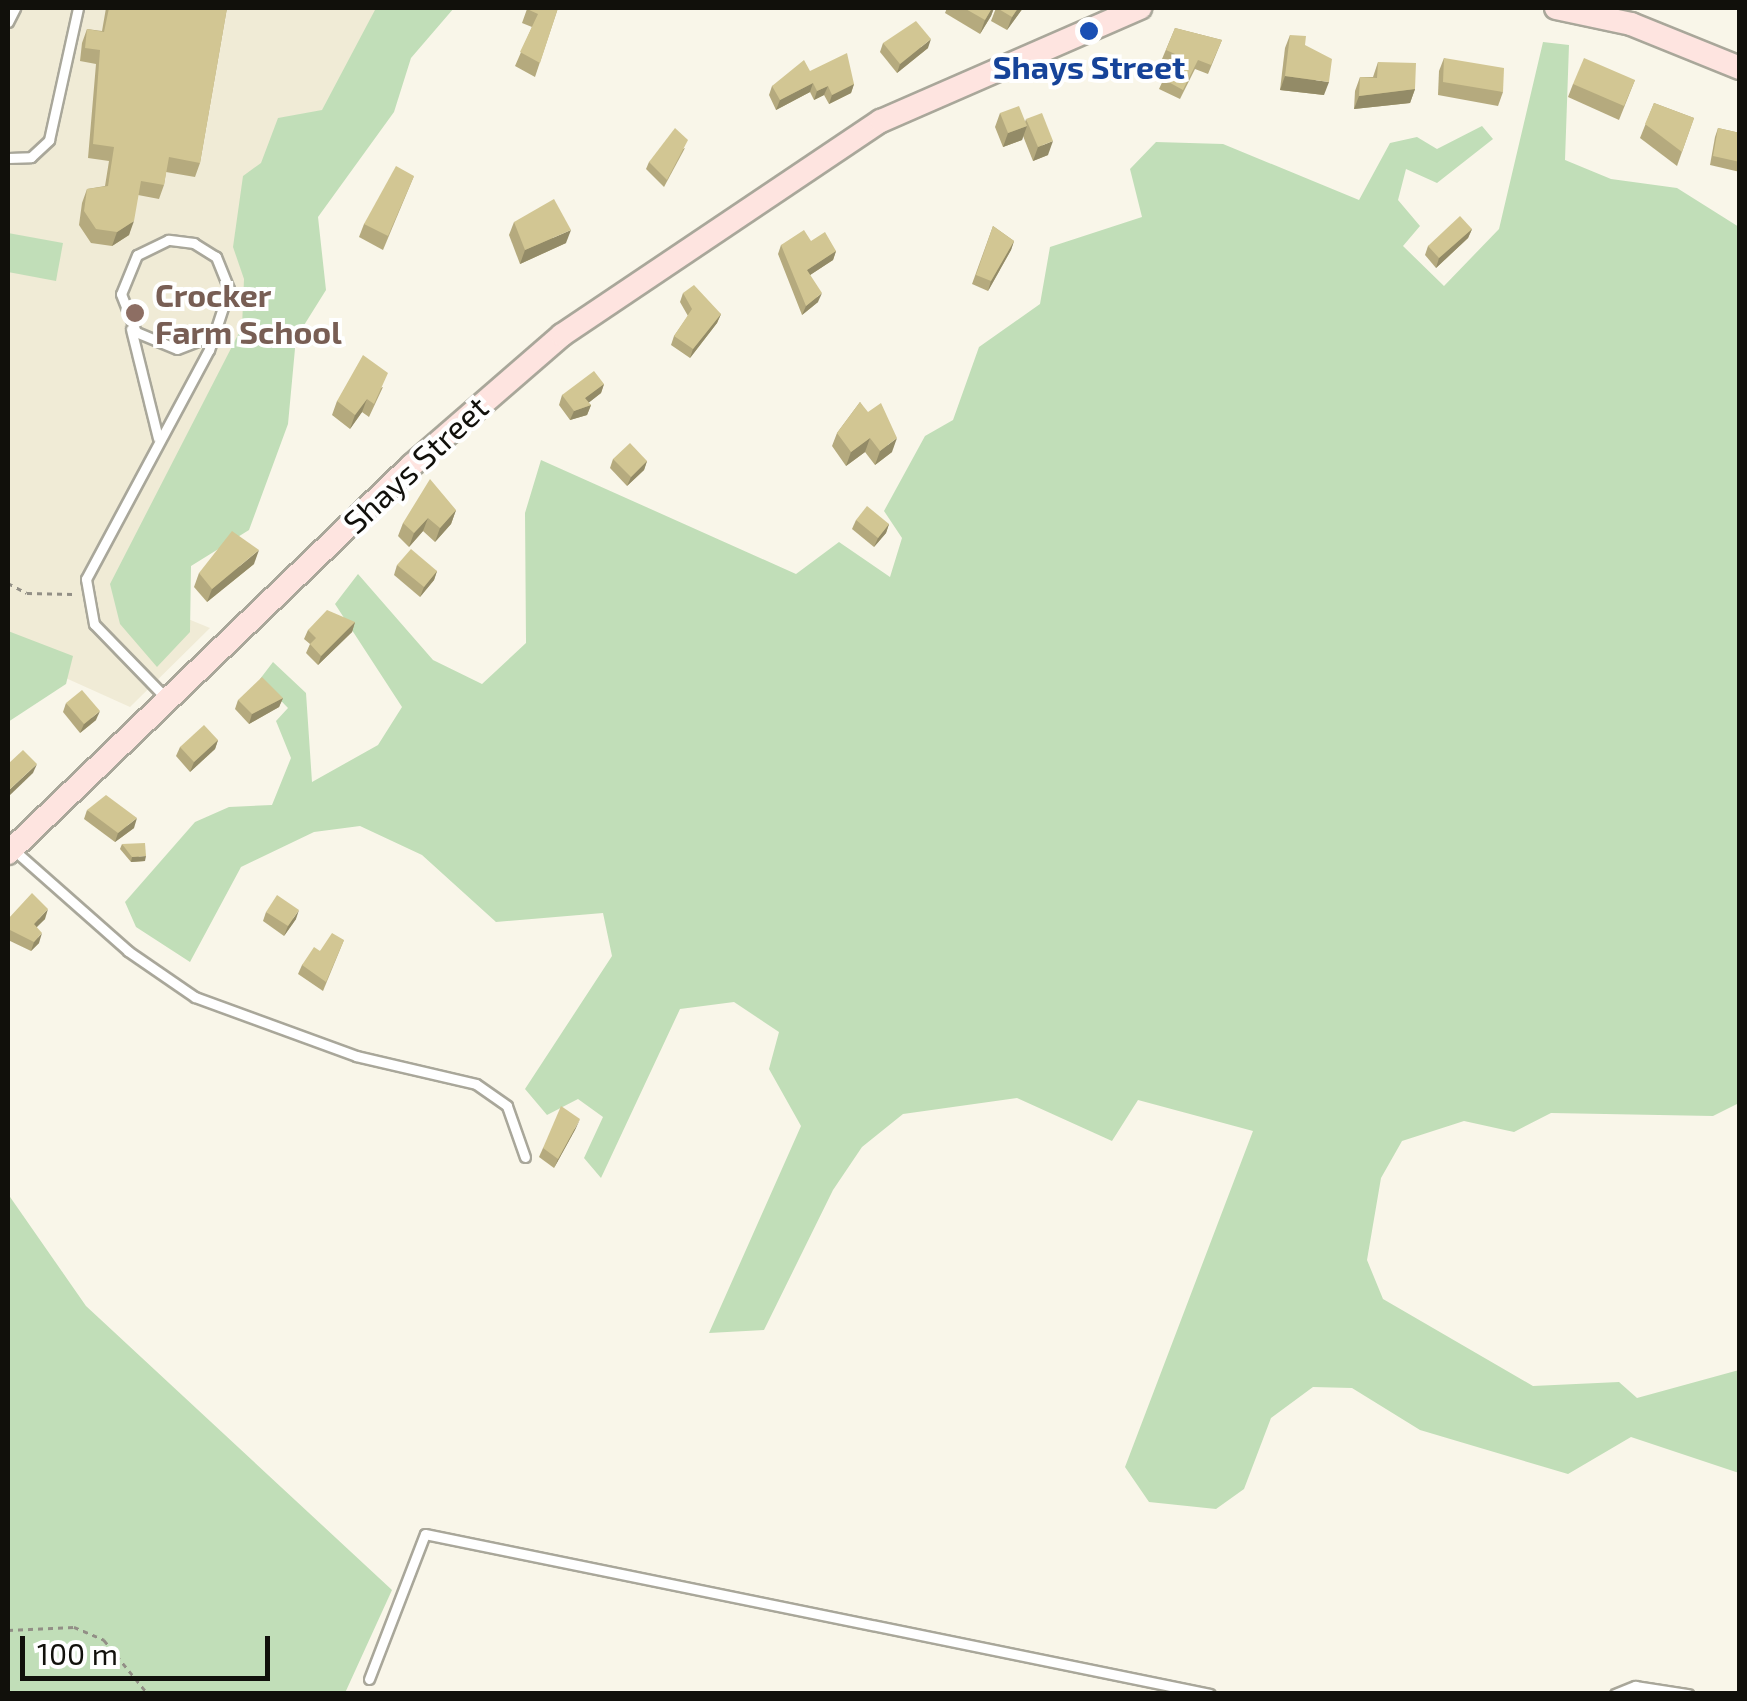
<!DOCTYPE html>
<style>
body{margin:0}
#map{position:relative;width:1747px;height:1701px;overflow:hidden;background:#f9f6e9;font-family:"Exo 2",sans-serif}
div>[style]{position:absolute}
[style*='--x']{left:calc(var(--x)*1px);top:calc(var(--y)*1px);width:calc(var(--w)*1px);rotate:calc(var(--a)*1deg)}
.built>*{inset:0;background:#f0ebd6}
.green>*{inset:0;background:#c1deb8}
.path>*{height:2.5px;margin-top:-1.25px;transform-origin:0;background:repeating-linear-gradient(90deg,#928f86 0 5px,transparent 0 10px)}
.roads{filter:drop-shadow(2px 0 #a9a79a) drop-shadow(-2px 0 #a9a79a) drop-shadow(0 2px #a9a79a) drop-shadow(0 -2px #a9a79a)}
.service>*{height:9px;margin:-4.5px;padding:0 4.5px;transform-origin:4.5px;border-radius:4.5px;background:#fff}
.secondary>*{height:22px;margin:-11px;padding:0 11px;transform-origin:11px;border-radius:11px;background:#fee4e0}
.wall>*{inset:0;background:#b5aa7e}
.shaded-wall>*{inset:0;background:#938b67}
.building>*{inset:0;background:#d2c693}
.dots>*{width:28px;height:28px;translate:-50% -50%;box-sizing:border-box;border:5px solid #fff;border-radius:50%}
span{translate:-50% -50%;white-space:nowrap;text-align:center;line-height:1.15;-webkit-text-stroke:8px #fff;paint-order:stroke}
.transit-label{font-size:32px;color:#164399;font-weight:700}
.education-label{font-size:32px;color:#785e54;font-weight:700}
.left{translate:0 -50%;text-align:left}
.street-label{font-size:32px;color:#11100b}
.frame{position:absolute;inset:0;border:10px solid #11100b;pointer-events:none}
.scale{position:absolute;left:20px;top:1636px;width:250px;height:45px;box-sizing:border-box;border:5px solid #11100b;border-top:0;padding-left:12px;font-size:30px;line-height:35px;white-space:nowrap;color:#11100b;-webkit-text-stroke:8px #fff;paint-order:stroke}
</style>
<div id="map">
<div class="built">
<div style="clip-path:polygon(8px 8px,428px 8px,115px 589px,210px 628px,130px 707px,8px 652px)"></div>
</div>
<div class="green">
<div style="clip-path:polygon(376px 8px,454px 8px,411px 58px,394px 112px,318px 217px,326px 290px,296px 338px,288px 424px,249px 530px,191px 566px,190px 632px,157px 667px,120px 624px,110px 584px,242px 327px,244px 279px,233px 247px,243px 176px,261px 163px,278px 118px,322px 110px)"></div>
<div style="clip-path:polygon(1543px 42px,1569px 45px,1565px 160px,1611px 179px,1677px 188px,1739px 227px,1739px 1103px,1713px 1116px,1551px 1113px,1514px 1132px,1464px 1121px,1402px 1141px,1381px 1178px,1367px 1260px,1383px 1299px,1533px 1386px,1619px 1382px,1637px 1398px,1739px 1370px,1739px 1473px,1631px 1437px,1568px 1474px,1420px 1430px,1352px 1388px,1313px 1387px,1271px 1418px,1244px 1489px,1216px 1509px,1149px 1502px,1125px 1467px,1253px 1131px,1138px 1100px,1112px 1141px,1017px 1098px,903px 1114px,862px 1147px,833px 1190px,764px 1330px,709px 1333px,801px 1126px,769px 1069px,779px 1032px,734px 1002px,680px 1009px,601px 1178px,584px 1158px,603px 1117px,578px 1099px,547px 1115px,525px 1089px,612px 956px,603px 913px,496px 922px,422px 855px,360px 826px,314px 832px,241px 867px,190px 962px,136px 927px,125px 902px,195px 822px,229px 807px,272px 805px,291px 758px,276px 721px,288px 708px,260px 679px,273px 662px,306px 693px,312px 782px,378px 745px,402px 707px,335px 604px,358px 574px,433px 660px,482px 684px,526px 643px,525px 513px,541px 460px,796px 574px,839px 542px,890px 577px,902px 538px,884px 511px,925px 436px,953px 420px,979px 347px,1040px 304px,1050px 247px,1142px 217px,1130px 169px,1156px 142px,1223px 144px,1359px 200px,1390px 143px,1417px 137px,1437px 149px,1482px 126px,1493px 139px,1437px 183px,1406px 169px,1398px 200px,1420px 226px,1403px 246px,1444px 286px,1499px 229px)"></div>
<div style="clip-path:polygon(8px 233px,63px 243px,56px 281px,8px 272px)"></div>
<div style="clip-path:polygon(8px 631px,73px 656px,66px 684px,8px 722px)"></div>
<div style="clip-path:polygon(8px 1194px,86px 1306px,392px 1590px,345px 1693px,8px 1693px)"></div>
</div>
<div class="path">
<div style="--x:8;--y:583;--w:21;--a:28"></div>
<div style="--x:27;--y:593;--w:46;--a:1.2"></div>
<div style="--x:8;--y:1630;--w:66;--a:-2.6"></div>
<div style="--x:74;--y:1627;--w:33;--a:23"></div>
<div style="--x:104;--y:1640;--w:70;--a:50.8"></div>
</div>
<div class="roads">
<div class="service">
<div style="--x:8;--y:22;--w:16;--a:-63"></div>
<div style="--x:8;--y:158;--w:23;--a:-2"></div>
<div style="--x:31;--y:157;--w:25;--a:-43"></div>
<div style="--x:49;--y:140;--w:135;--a:-77.6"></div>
<div style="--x:131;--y:329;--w:112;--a:76.1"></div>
<div style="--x:166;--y:698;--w:103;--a:-134.2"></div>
<div style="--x:94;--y:624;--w:46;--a:-100.1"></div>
<div style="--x:86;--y:579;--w:260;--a:-61.8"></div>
<div style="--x:209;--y:350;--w:64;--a:-71.8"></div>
<div style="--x:229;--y:289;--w:35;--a:-112"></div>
<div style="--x:216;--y:257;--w:26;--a:-148"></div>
<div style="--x:194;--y:243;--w:26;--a:-173"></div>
<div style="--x:168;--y:240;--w:34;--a:154"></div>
<div style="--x:137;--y:255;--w:42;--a:112.3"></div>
<div style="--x:121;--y:294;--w:41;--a:68.5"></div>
<div style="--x:136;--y:332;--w:44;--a:22.5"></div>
<div style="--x:177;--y:349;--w:36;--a:-21"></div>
<div style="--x:14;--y:850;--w:152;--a:41.5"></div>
<div style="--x:128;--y:951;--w:81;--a:34.5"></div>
<div style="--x:195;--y:997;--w:171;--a:20.1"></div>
<div style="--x:356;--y:1056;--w:123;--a:13.1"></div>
<div style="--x:476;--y:1084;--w:38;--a:35"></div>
<div style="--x:507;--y:1106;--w:54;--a:70.6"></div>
<div style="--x:369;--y:1679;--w:155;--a:-68.9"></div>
<div style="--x:425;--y:1534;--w:801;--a:11.52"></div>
<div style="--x:1615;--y:1694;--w:22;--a:-22"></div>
<div style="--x:1635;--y:1686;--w:54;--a:8.6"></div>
</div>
<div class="secondary">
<div style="--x:1556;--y:8;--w:77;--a:12"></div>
<div style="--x:1631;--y:24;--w:118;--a:22"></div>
<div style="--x:8;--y:853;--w:560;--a:-43.84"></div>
<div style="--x:412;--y:465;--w:198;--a:-40.9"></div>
<div style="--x:562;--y:335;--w:384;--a:-33.9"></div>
<div style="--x:881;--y:121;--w:283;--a:-23.6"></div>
</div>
</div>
<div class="wall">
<div style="clip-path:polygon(106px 8px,227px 8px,200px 163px,195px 177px,166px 172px,164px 185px,159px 199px,138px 195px,129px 235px,112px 246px,91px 243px,79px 225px,82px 203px,87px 189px,105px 186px,109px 161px,88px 158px,96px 64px,80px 61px,82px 43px,87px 29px,102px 31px)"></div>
<div style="clip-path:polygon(558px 8px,535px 77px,515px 66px,532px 27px,522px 23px,527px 9px)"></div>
<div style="clip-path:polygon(947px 8px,994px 8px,991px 16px,980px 34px,945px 13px)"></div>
<div style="clip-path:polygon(996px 8px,1023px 8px,1007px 30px,991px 21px)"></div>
<div style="clip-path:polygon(1175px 28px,1222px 40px,1208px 74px,1195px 69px,1180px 99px,1159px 89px,1171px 63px,1162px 59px)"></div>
<div style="clip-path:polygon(1290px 35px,1324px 95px,1280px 90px,1285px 48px)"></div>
<div style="clip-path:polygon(883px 43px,928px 48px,897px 73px,880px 52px)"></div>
<div style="clip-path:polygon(1444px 58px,1503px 92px,1498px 106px,1438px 95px,1439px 71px)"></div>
<div style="clip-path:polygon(1378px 62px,1415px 89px,1410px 103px,1354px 109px,1355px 91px,1360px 77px,1373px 77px)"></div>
<div style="clip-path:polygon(810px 71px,854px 84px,851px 93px,829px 104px,824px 95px,814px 100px,810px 92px,776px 110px,769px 95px,772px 86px)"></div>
<div style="clip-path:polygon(1635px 80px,1619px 120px,1568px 97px,1573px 84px)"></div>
<div style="clip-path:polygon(1654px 103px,1694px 118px,1677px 166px,1640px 138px)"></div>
<div style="clip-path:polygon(1000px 113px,1025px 122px,1026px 119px,1048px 155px,1033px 161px,1023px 136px,1022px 140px,1003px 147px,995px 127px)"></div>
<div style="clip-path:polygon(1718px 128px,1740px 133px,1740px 172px,1710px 165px,1715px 137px)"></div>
<div style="clip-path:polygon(685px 148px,664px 187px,646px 169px,649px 162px)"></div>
<div style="clip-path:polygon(414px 176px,383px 250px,359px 237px,364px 224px)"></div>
<div style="clip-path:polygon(514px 222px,566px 243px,520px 264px,509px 235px)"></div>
<div style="clip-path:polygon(993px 226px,1014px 241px,1011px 250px,988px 291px,972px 284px)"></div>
<div style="clip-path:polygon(1472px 229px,1468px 238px,1436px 268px,1425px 255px,1428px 246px)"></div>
<div style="clip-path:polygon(811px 241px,836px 251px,833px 260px,810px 275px,818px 302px,802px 315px,778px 254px,781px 245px)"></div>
<div style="clip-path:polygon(683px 293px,721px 314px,717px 323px,690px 358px,671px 345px,674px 336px,688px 316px,680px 302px)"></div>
<div style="clip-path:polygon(604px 384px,601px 393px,588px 403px,591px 405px,587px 415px,570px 420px,559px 405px,562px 395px)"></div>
<div style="clip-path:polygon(383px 387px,369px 417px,362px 412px,350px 429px,332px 415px,337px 401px)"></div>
<div style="clip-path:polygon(860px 402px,892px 452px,875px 465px,865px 452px,846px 466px,832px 446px,837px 433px)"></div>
<div style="clip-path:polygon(613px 459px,647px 461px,644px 470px,627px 486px,610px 468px)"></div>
<div style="clip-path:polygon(456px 510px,451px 524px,435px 542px,423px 531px,409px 547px,398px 536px,403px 523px)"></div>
<div style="clip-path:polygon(856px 520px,889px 524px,886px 533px,874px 547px,852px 529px)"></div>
<div style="clip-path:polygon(254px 564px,207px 602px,194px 587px,199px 573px)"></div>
<div style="clip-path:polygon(397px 565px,437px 571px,434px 580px,420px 597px,394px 575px)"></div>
<div style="clip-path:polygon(355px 622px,352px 632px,318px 665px,306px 653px,310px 644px,304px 639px,308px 630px)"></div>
<div style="clip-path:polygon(283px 698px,279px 707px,249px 724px,235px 709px,238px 700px)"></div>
<div style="clip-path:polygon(66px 703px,96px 720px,80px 733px,63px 712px)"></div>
<div style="clip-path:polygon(218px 740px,215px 749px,190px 772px,176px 756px,180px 747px)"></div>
<div style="clip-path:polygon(87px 810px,134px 828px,115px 842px,84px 819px)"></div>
<div style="clip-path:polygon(122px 844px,145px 861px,131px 862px,120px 849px)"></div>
<div style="clip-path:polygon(266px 912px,296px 919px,284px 936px,263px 921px)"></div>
<div style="clip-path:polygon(8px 919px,45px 919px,36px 927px,39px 943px,31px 951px,8px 940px)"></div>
<div style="clip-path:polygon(344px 940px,323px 991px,298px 974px,302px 965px,320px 951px)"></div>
<div style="clip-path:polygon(576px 1128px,554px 1168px,539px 1157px,543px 1148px)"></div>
</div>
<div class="shaded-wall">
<div style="clip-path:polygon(992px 8px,994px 8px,991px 16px,980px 34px,985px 20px)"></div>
<div style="clip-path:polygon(1018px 8px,1023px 8px,1007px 30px,1012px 17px)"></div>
<div style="clip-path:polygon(931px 39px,928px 48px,897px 73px,900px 64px)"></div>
<div style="clip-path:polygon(1285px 76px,1329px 82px,1324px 95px,1280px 90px)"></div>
<div style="clip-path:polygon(813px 83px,810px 92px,776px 110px,780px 100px)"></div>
<div style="clip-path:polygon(854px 84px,851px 93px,829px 104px,832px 95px)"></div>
<div style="clip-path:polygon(828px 86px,824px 95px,814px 100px,817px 91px)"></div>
<div style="clip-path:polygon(1415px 89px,1410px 103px,1354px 109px,1359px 96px)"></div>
<div style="clip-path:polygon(1027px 126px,1022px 140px,1003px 147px,1008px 133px)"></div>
<div style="clip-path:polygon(1053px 141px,1048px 155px,1033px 161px,1038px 147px)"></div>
<div style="clip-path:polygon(134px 221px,129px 235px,112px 246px,117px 232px)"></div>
<div style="clip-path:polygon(1472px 229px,1468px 238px,1436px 268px,1439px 258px)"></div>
<div style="clip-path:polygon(571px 230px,566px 243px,520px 264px,525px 250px)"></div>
<div style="clip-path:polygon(1014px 241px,1011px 250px,988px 291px,991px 281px)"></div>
<div style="clip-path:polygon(836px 251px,833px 260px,804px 279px,807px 270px)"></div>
<div style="clip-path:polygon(822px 293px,818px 302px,802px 315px,806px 306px)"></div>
<div style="clip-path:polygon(721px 314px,717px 323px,690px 358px,693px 349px)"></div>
<div style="clip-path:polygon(604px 384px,601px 393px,582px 408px,585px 398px)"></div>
<div style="clip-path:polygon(367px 399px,362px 412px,350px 429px,355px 415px)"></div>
<div style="clip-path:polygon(591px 405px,587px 415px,570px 420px,574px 411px)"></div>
<div style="clip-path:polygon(870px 438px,865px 452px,846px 466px,851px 452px)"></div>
<div style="clip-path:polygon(897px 438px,892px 452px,875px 465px,880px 451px)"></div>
<div style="clip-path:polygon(647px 461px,644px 470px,627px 486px,631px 477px)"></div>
<div style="clip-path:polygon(456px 510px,451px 524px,435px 542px,440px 528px)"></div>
<div style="clip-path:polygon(428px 518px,423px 531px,409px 547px,414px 533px)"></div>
<div style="clip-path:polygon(889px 524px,886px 533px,874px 547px,878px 538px)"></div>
<div style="clip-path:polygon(259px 550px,254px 564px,207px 602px,212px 589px)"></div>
<div style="clip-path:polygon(437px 571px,434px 580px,420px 597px,424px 587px)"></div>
<div style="clip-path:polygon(355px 622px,352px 632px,318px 665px,321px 656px)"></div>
<div style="clip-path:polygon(283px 698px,279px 707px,249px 724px,252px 714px)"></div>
<div style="clip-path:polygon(100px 711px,96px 720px,80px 733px,84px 724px)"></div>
<div style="clip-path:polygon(218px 740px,215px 749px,190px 772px,194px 762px)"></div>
<div style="clip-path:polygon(37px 764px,33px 773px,8px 797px,8px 791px)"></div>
<div style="clip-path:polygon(137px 818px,134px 828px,115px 842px,118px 833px)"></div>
<div style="clip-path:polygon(146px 856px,145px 861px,131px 862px,132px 857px)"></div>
<div style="clip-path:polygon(48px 909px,45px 919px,30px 934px,34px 924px)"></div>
<div style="clip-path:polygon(299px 910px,296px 919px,284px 936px,288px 926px)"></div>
<div style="clip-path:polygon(42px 933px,39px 943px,31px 951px,34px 942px)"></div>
<div style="clip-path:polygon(580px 1119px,576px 1128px,554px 1168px,558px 1159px)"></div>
</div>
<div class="building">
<div style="clip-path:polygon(109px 8px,227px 8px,200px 163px,169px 157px,164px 185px,141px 181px,134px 221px,117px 232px,96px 229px,84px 211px,87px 189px,108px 186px,114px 147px,93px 144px,100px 50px,85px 48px,87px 29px,104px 32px)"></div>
<div style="clip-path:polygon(528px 8px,558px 8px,540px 63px,520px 52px,538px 14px,527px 9px)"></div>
<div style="clip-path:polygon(964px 8px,992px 8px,985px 20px)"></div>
<div style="clip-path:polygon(997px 8px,1018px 8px,1012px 17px)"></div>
<div style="clip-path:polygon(916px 21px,931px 39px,900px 64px,883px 43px)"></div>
<div style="clip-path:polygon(1175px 28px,1222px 40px,1211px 65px,1198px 60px,1183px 90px,1163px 79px,1175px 54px,1166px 50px)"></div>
<div style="clip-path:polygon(1290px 35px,1306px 36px,1305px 45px,1332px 59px,1329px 82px,1285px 76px)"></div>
<div style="clip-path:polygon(847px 53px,854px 84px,832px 95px,828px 86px,817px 91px,813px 83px,780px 100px,772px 86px,804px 60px,810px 71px)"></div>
<div style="clip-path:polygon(1444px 58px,1504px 68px,1503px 92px,1443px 82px)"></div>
<div style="clip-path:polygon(1584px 58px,1635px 80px,1624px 106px,1573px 84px)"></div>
<div style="clip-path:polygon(1378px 62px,1416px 63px,1415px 89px,1359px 96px,1360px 77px,1377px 78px)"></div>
<div style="clip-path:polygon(1654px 103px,1694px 118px,1682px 152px,1645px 124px)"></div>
<div style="clip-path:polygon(1019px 106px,1027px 126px,1008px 133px,1000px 113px)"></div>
<div style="clip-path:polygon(1042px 113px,1053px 141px,1038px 147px,1026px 119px)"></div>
<div style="clip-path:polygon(675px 128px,688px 140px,667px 180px,649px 162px)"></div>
<div style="clip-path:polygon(1718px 128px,1740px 133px,1740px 162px,1713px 156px)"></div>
<div style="clip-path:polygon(396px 166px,414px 176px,388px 236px,364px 224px)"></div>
<div style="clip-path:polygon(554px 199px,571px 230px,525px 250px,514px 222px)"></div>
<div style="clip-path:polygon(1460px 216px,1472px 229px,1439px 258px,1428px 246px)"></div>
<div style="clip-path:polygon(993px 226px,1014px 241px,991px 281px,976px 275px)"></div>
<div style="clip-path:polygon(804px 230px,811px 241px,825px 232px,836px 251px,807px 270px,822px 293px,806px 306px,781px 245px)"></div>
<div style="clip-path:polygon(694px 285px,721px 314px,693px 349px,674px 336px,692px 309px,683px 293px)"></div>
<div style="clip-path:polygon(363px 355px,388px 373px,374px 404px,367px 399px,355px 415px,337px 401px)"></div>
<div style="clip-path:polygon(594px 371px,604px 384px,585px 398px,591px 405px,574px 411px,562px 395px)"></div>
<div style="clip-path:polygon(860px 402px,868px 412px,881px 403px,897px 438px,880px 451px,870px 438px,851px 452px,837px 433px)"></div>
<div style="clip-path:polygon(630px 443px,647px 461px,631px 477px,613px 459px)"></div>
<div style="clip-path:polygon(430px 479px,456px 510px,440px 528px,428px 518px,414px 533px,403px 523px)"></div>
<div style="clip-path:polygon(867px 506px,889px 524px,878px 538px,856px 520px)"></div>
<div style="clip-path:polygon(232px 531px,259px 550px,212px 589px,199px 573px)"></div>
<div style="clip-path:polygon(411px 549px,437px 571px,424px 587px,397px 565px)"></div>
<div style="clip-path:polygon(327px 610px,355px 622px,321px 656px,310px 644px,316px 638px,308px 630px)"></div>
<div style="clip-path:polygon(262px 677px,283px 698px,252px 714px,238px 700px)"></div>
<div style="clip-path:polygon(82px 690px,100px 711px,84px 724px,66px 703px)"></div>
<div style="clip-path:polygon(204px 725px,218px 740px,194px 762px,180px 747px)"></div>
<div style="clip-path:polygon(23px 750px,37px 764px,8px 791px,8px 764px)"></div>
<div style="clip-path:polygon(106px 795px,137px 818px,118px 833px,87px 810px)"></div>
<div style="clip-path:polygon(145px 843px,146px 856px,132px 857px,122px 844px)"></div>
<div style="clip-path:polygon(32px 893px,48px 909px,34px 924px,42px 933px,34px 942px,8px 929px,8px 919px)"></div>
<div style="clip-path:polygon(277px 895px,299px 910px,288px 926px,266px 912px)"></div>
<div style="clip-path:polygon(332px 933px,344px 940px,326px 982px,302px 965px,314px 947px,320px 951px)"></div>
<div style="clip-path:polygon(561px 1106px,580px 1119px,558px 1159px,543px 1148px)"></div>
</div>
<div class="dots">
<div style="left:1089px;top:31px;background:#1a4fb4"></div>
<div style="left:135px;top:313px;background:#8d6e63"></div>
</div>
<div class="transit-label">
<span style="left:1089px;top:66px">Shays Street</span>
</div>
<div class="education-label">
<span class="left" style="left:155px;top:313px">Crocker<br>Farm School</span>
</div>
<div class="street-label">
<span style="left:415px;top:464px;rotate:-43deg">Shays Street</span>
</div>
<div class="frame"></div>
<div class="scale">100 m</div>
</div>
